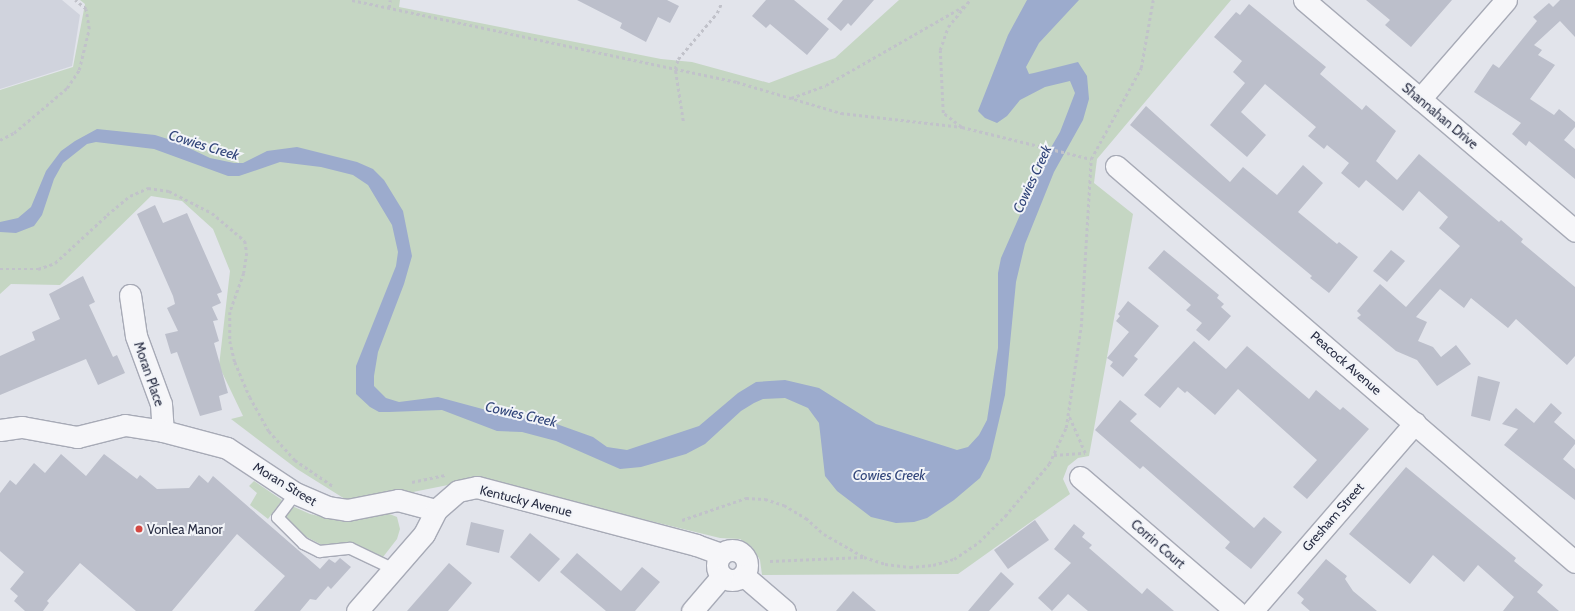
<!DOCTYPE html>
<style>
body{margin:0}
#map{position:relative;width:1575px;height:611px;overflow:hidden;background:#e2e4eb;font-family:Cabin,sans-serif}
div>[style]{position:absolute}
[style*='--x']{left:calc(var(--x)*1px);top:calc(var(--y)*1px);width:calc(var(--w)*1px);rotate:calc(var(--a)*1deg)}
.built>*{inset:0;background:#d0d3dd}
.green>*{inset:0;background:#c5d6c3}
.water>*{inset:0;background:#9cabcd}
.building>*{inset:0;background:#bcbfcb}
.path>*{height:2.5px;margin-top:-1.25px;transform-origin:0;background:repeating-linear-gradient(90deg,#c1c2ca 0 3px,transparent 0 6px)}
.roads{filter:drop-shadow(1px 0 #a7aab6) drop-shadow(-1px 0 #a7aab6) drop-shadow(0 1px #a7aab6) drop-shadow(0 -1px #a7aab6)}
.service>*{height:11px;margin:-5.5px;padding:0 5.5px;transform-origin:5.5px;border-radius:5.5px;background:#f6f6f9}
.minor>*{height:21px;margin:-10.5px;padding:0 10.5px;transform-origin:10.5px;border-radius:10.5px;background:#f6f6f9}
.minor>.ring{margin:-10.5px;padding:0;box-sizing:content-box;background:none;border:21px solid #f6f6f9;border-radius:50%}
.dots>*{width:11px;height:11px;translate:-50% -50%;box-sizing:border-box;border:2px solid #f2f4f8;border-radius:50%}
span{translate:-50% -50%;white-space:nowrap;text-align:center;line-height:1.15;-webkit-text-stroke:4px #f2f4f8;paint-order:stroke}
.street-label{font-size:13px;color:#292e44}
.poi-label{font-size:13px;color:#292e44}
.left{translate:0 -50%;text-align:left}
.water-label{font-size:14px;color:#31457a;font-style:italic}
</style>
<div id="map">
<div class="built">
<div style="clip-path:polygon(0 0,62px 0,80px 15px,72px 66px,0 89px)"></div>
</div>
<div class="green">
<div style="clip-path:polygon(80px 0,400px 0,399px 7px,661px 59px,692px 62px,769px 83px,835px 58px,899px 0,1231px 0,1097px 159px,1094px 183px,1133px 214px,1089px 456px,1078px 458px,1068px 466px,1063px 479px,1070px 494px,958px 574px,762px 575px,760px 560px,752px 547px,740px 539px,720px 538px,478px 479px,353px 504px,297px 469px,231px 419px,243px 416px,219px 366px,230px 271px,213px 229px,182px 201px,151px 196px,60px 285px,11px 284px,0 294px,0 90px,73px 67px,85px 4px)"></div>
<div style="clip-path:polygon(254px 481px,282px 500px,268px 519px,250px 505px,257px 493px,249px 486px)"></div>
<div style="clip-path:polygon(292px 506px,310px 514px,345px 522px,374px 514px,387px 513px,397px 517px,400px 529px,397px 539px,383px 557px,351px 542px,324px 546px,291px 529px,283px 519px)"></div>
</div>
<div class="water">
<div style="clip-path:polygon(1027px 0,1079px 0,1039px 43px,1026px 67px,1029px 74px,1034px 73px,1078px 62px,1087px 76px,1089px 99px,1083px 120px,1054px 172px,1025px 244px,1016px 282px,1005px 395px,990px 459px,980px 478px,954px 500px,927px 518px,914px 522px,896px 523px,871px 517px,837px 491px,825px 476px,819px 423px,808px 408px,785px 398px,763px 399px,754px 403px,741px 411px,705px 444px,686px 454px,641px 467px,620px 469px,556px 441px,522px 432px,497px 431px,442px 410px,389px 412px,379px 412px,370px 407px,356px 394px,356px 366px,396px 266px,398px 252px,392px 225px,368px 185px,353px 175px,321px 167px,280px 162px,239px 176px,228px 176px,154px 149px,96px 142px,87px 144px,63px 163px,54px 179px,42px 215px,34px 226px,16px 233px,0 232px,0 222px,18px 218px,31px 207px,46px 171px,61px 151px,75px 141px,97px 129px,155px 135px,174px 141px,210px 158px,234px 163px,243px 163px,267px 151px,297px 147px,357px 162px,373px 169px,384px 180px,403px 211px,412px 256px,404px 284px,378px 352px,374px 376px,374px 386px,386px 398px,399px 402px,438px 397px,501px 414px,551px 422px,593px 437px,607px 447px,627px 450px,699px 426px,738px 393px,756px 382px,785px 380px,819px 388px,876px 424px,957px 450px,968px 447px,979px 435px,987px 420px,998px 348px,998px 273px,1001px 258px,1046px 156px,1060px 132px,1075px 93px,1070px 81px,1045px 87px,1020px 100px,1007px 116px,997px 123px,985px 118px,978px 111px,1008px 35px)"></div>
</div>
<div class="building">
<div style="clip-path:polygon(577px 0,667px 0,679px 6px,670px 23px,658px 17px,646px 42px,620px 28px,622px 23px)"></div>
<div style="clip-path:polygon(766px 0,794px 0,829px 29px,807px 55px,770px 24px,766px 28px,752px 16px)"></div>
<div style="clip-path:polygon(843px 0,874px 0,851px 26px,848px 23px,841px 31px,827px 19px)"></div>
<div style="clip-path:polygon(1366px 0,1452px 0,1411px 47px,1385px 25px,1390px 20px)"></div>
<div style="clip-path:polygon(1560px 0,1575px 0,1575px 37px,1560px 21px,1534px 45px,1542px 50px,1538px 55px,1555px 65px,1530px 99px,1554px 115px,1559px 109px,1575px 122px,1575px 127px,1564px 140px,1575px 149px,1575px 179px,1529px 141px,1526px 146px,1512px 134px,1521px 123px,1474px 92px,1493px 64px,1499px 68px,1537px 21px,1533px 17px,1549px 3px,1553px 7px)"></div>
<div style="clip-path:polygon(1249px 4px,1326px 67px,1320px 74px,1362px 110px,1366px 105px,1396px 131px,1376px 161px,1397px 180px,1419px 154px,1499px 222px,1501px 220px,1523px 239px,1521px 242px,1575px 287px,1575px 356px,1567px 365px,1516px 319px,1508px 328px,1471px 298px,1464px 308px,1440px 289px,1416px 317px,1427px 322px,1418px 341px,1433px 347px,1441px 357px,1456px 345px,1471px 364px,1437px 386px,1417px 360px,1396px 351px,1357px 318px,1361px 315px,1357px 311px,1380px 284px,1406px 307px,1460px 246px,1439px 228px,1448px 217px,1419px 191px,1403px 211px,1366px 180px,1359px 188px,1341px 173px,1349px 163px,1327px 145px,1324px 149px,1308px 136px,1316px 127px,1265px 84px,1241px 112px,1266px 135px,1247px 157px,1210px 125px,1245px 83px,1233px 72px,1242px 61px,1214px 37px,1236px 12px,1240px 15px)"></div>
<div style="clip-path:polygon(1146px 106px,1230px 182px,1243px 167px,1277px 195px,1303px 165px,1323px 183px,1298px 212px,1337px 244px,1339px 242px,1358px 257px,1329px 293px,1310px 278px,1312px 276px,1130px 125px)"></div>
<div style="clip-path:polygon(155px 205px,163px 223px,187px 213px,222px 292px,217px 294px,221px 303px,212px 307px,218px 320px,213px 321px,219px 341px,214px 343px,228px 393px,219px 396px,222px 410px,200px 416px,177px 352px,171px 354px,165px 334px,178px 331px,167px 308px,175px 304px,173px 296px,137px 214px)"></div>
<div style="clip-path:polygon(1164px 250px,1219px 295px,1217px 298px,1224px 304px,1221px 307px,1231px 316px,1209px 341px,1196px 330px,1202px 323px,1186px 310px,1191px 305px,1148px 268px)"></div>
<div style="clip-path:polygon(1391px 250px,1405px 261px,1387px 282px,1373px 271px)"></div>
<div style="clip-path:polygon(83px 276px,95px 302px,89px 305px,113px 357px,117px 355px,125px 373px,98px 385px,86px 359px,0 395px,0 356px,35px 340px,32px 332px,60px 319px,49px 294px)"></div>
<div style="clip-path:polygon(1128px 301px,1159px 326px,1134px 356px,1138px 359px,1123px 377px,1110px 366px,1113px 362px,1107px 358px,1129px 332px,1116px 321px,1120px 316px,1118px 314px)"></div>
<div style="clip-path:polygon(1194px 341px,1226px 369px,1247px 346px,1309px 399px,1316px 390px,1340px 410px,1343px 407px,1369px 429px,1307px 499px,1293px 487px,1317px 460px,1238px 389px,1215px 415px,1187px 391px,1185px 393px,1178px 387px,1160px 408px,1144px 395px)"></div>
<div style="clip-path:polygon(1478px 376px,1500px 382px,1490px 421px,1471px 416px)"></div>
<div style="clip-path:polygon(1120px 400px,1137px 414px,1130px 421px,1254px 528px,1264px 517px,1282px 532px,1251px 569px,1225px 548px,1230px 542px,1143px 466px,1140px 469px,1095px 430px)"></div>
<div style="clip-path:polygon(1551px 403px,1562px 413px,1554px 422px,1575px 440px,1575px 444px,1563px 459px,1575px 469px,1575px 500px,1504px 445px,1518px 429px,1502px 424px,1516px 408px,1534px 423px)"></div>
<div style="clip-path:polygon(61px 454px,86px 476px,104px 454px,137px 479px,140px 475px,157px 489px,189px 488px,199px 475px,208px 483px,213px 476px,320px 569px,329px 559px,335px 563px,340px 558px,351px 567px,331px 589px,328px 586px,316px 600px,310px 599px,300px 611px,254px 611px,285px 576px,237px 534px,172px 611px,136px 611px,80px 563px,47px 601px,49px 603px,43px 611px,25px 611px,14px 601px,18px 596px,10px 589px,24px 572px,0 551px,0 493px,10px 480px,16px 485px,34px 463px,45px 473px)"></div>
<div style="clip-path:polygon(1406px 467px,1516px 558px,1514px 561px,1543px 585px,1537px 592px,1559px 611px,1503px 611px,1514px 597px,1478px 565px,1464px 582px,1433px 555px,1410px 584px,1349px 534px)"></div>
<div style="clip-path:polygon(1035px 520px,1049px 540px,1008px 569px,994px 550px)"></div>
<div style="clip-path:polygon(471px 522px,504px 530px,499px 553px,466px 545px)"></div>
<div style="clip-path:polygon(1074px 524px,1085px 533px,1082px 537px,1092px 545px,1089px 548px,1142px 594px,1147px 588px,1174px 611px,1088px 611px,1068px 594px,1052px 611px,1038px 598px,1071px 563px,1054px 549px)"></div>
<div style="clip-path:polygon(530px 533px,560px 559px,539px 582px,510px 557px)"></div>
<div style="clip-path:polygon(577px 553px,621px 591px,642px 567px,660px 582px,635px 611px,606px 611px,560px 572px)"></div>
<div style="clip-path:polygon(1326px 559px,1347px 576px,1345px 579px,1353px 591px,1377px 611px,1310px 611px,1301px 603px,1304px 599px,1297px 593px)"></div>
<div style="clip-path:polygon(449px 563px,472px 583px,448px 611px,407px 611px)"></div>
<div style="clip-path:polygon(1001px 572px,1014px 584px,989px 611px,968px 611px)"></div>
<div style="clip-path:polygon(853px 591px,876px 611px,836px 611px)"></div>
</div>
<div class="path">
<div style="--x:352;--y:0;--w:394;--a:12"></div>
<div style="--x:737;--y:82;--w:109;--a:16.6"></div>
<div style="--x:841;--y:113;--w:122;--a:6.6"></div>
<div style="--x:962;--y:127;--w:133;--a:13.9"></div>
<div style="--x:389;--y:8;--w:8;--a:-83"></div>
<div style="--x:791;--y:98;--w:37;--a:-20"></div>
<div style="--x:826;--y:85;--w:159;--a:-29.8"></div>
<div style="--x:683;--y:121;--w:53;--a:-98.7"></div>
<div style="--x:675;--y:69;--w:10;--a:-73"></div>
<div style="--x:678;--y:59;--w:60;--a:-49.7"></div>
<div style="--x:717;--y:13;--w:10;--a:-66"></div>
<div style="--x:961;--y:127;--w:23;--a:-142"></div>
<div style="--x:943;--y:113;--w:63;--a:-92.7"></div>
<div style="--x:940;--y:50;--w:24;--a:-71"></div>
<div style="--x:948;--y:27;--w:35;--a:-51"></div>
<div style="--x:0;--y:140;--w:16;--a:-27"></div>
<div style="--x:14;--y:133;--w:70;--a:-40.3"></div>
<div style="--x:67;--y:88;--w:22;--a:-56"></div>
<div style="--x:79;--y:70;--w:42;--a:-76.3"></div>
<div style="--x:89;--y:29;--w:20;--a:-99"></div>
<div style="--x:86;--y:9;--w:14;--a:-141"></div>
<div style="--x:0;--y:269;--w:38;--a:0"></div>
<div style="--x:38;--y:269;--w:18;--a:-19"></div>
<div style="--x:55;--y:263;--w:71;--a:-42.7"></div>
<div style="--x:107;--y:215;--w:30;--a:-40"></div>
<div style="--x:130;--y:196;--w:20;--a:-24"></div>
<div style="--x:148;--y:188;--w:21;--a:8"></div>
<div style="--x:169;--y:191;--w:48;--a:27.1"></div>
<div style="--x:212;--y:213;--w:43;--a:40.3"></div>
<div style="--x:245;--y:241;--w:12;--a:81"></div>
<div style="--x:247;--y:253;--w:20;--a:99"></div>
<div style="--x:244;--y:273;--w:41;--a:109.7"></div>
<div style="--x:230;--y:312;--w:29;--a:90"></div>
<div style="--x:230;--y:341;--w:22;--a:77"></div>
<div style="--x:235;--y:362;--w:38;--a:67"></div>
<div style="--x:250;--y:397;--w:39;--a:61"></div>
<div style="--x:269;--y:431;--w:39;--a:48"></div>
<div style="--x:295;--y:460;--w:46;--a:34.4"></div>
<div style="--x:1054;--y:455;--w:31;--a:-4"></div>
<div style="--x:1085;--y:453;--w:43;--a:-113.6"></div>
<div style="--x:412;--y:482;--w:35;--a:-12"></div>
<div style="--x:682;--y:520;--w:68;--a:-19"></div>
<div style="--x:746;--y:498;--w:19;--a:3"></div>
<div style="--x:765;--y:499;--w:20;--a:18"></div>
<div style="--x:784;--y:505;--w:26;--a:31"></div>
<div style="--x:806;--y:518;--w:24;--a:42"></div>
<div style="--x:824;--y:534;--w:46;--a:29.9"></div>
<div style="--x:864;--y:557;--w:22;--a:18"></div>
<div style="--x:885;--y:564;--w:25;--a:7"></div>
<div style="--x:910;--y:567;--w:23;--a:-5"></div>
<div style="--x:933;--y:565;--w:22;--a:-16"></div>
<div style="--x:954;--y:559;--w:30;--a:-34"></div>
<div style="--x:979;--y:542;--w:37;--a:-45"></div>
<div style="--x:1005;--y:516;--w:68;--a:-49.8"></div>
<div style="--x:1049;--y:464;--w:40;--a:-65"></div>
<div style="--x:1066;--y:428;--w:102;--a:-81.6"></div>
<div style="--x:1081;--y:327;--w:168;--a:-86.6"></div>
<div style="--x:1091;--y:159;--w:104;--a:-61.2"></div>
<div style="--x:1141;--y:68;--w:69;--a:-80"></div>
<div style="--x:770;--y:561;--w:94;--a:-2.4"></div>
</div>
<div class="roads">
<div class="service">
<div style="--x:295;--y:493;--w:30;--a:127"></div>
<div style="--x:277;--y:517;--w:37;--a:45"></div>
<div style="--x:303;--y:543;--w:18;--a:27"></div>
<div style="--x:319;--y:551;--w:31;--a:-6"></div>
<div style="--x:350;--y:548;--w:49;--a:25.5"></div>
</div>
<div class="minor">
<div style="--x:1304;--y:0;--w:356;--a:40.4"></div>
<div style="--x:1420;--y:99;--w:131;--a:-49"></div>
<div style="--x:1116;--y:166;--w:606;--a:40.79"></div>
<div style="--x:130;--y:295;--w:41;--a:81.7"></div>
<div style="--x:136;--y:336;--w:72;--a:69.8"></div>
<div style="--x:161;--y:404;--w:27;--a:86"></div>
<div style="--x:0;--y:430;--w:22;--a:-8"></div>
<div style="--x:22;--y:427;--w:56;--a:10.3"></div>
<div style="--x:77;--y:437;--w:49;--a:-14"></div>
<div style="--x:125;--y:425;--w:38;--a:9"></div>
<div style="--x:163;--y:431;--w:66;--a:14.9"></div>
<div style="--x:227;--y:448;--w:82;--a:33.5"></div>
<div style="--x:295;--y:493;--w:36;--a:23"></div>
<div style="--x:328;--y:507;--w:19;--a:9"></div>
<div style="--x:347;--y:510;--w:52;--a:-11.1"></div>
<div style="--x:398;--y:500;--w:39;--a:15"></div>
<div style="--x:1080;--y:477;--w:206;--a:40.7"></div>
<div class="ring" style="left:717px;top:550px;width:9px;height:9px"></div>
<div style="--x:743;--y:575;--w:55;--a:40.6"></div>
<div style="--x:357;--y:611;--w:102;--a:-49"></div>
<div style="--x:424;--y:534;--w:27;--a:-63"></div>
<div style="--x:436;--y:510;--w:29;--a:-41"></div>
<div style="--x:458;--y:491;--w:19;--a:-12"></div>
<div style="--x:477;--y:487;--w:227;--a:14.8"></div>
<div style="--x:696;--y:545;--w:27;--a:20"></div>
<div style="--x:692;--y:611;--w:46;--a:-49.4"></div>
<div style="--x:1252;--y:611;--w:249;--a:-49.1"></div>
</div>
</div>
<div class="dots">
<div style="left:139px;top:529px;background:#d44843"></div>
</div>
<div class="street-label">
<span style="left:1440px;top:116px;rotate:40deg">Shannahan Drive</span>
<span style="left:1346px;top:363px;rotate:41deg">Peacock Avenue</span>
<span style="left:149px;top:374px;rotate:71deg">Moran Place</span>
<span style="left:285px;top:484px;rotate:31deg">Moran Street</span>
<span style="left:526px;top:501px;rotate:14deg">Kentucky Avenue</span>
<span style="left:1333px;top:517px;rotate:-49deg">Gresham Street</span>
<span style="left:1158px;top:544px;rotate:41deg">Corrin Court</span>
</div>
<div class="poi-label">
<span class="left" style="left:147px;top:529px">Vonlea Manor</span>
</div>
<div class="water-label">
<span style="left:204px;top:145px;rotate:17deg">Cowies Creek</span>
<span style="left:1032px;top:179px;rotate:-65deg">Cowies Creek</span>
<span style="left:521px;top:414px;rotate:13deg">Cowies Creek</span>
<span style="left:889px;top:475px">Cowies Creek</span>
</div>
</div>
